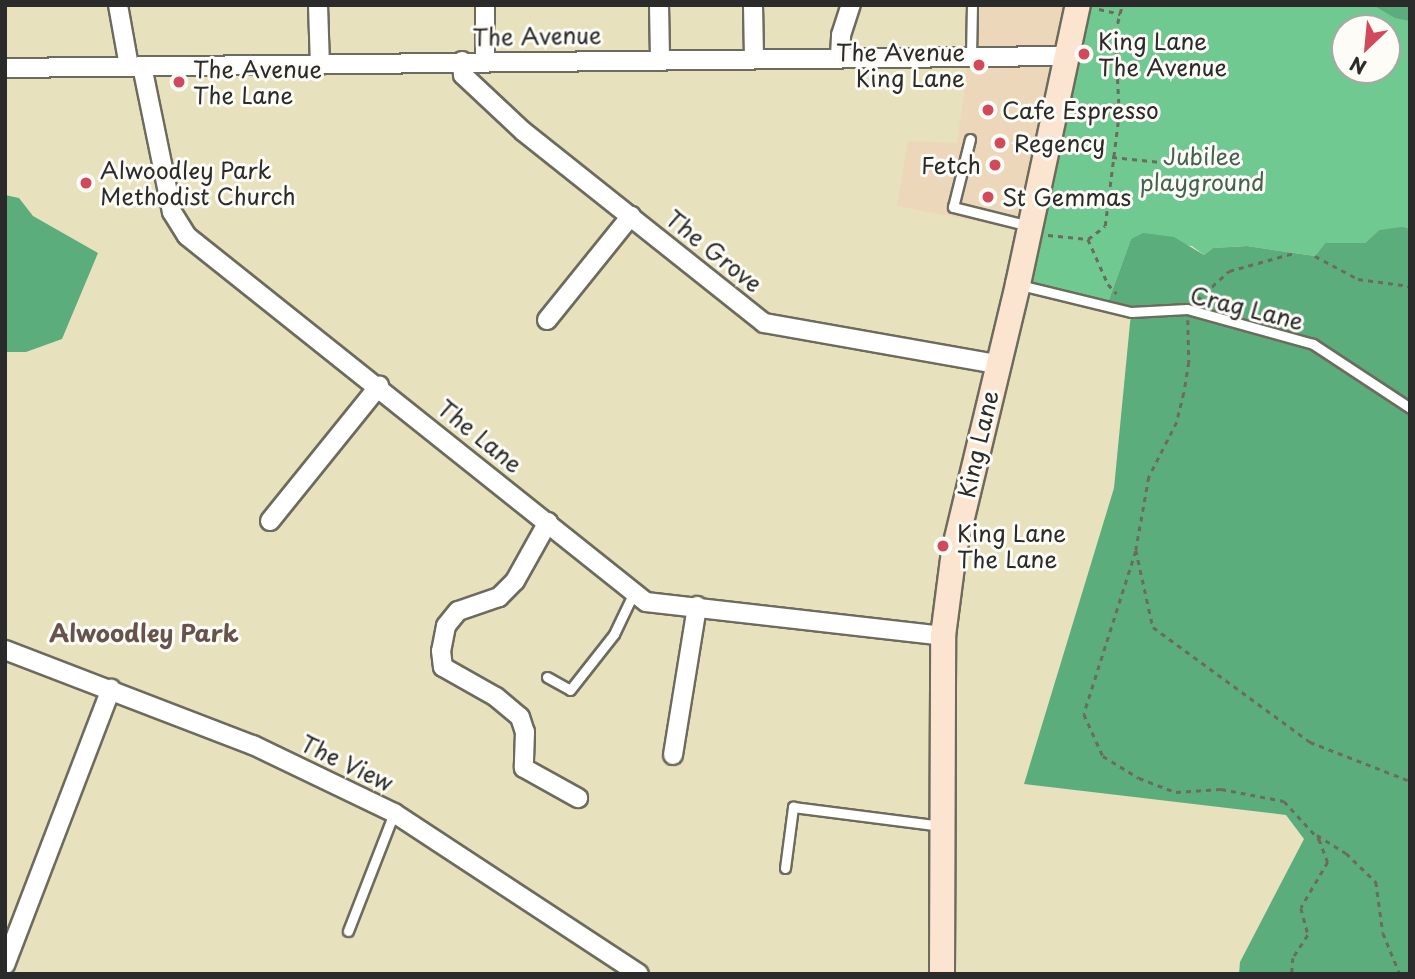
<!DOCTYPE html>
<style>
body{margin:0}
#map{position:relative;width:1415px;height:979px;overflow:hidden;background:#e8e1bd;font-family:"Playpen Sans",sans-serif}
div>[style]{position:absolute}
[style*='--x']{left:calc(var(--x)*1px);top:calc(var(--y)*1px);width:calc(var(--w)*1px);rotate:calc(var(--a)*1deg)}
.built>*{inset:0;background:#edd7bb}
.green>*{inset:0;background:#6fc991}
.forest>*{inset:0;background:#5bad7b}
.path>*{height:2.5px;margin-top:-1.25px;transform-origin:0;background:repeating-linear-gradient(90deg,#6d6b5e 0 5px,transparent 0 10px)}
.roads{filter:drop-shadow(2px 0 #6d6b5e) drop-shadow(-2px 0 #6d6b5e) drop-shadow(0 2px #6d6b5e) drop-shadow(0 -2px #6d6b5e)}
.lane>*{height:9px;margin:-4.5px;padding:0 4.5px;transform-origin:4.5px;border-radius:4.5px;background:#fff}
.street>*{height:18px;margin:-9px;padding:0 9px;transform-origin:9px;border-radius:9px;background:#fff}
.secondary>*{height:24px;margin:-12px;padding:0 12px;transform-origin:12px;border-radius:12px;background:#fce5d0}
.dots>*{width:19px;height:19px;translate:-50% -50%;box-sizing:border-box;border:4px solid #fdfcf7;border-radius:50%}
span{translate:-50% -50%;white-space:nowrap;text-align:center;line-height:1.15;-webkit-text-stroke:6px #fdfcf7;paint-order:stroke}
.street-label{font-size:23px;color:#2b2b2b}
.poi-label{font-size:23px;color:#2b2b2b}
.left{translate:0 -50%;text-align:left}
.right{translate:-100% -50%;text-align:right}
.park-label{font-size:23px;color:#43624f}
.neighbourhood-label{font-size:24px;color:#66534d;font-weight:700}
.frame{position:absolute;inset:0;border:7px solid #2b2b2b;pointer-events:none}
.north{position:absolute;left:1331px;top:14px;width:70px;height:70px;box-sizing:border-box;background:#fdfcf7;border:2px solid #a9a8a5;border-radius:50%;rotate:206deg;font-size:19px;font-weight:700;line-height:28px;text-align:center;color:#2b2b2b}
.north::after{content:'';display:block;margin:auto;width:24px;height:32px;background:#d1495b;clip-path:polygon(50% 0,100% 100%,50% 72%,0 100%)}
</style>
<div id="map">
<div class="built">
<div style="clip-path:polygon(966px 5px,1069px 5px,1019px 230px,897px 206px,908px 141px,957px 143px,966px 79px)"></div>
</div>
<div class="green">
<div style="clip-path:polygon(evenodd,1087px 5px,1373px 5px,1410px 21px,1410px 229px,1379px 230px,1365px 243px,1325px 243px,1315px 256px,1247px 246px,1213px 248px,1204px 255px,1192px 246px,1131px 239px,1107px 305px,1018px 288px,1087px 5px,1345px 28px,1387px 28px,1387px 70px,1345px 70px,1345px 28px)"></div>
</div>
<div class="forest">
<div style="clip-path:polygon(1373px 5px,1410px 5px,1410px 21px,1395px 18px)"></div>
<div style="clip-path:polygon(5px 195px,19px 198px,33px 216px,98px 253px,62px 339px,26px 352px,5px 352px)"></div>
<div style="clip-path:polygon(1402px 227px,1410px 229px,1410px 974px,1239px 974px,1240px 962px,1304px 839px,1286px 815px,1024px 784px,1114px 488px,1131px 313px,1107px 305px,1131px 239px,1143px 233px,1174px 237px,1204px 255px,1213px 248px,1247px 246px,1315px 256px,1325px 243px,1365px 243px,1379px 230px)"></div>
</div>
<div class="path">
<div style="--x:1099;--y:9;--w:22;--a:13"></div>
<div style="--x:1112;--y:157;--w:49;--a:5.8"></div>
<div style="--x:1048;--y:235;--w:40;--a:5.7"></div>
<div style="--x:1088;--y:239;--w:21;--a:-37"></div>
<div style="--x:1105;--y:226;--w:113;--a:-82.9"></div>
<div style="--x:1119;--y:114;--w:81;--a:-92.8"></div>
<div style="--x:1115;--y:33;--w:29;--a:-76"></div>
<div style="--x:1088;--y:239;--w:49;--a:66"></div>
<div style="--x:1108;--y:284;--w:13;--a:48"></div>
<div style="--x:1315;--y:256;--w:49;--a:28.1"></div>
<div style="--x:1358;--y:279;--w:52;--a:7.7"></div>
<div style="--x:1197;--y:300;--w:43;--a:-42.2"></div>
<div style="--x:1229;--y:271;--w:67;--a:-15.5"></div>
<div style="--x:1188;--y:320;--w:42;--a:88.6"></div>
<div style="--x:1189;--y:362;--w:31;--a:99"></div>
<div style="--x:1184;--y:393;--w:30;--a:104"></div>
<div style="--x:1177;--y:422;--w:62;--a:117"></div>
<div style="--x:1149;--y:477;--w:74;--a:100.1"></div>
<div style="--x:1136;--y:550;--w:79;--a:77.6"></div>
<div style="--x:1153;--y:627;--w:195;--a:36.2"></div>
<div style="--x:1310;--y:742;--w:107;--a:21.3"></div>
<div style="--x:1136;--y:551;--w:171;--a:107.7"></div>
<div style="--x:1084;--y:714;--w:46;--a:65.7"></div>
<div style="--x:1103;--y:756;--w:42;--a:31.4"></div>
<div style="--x:1139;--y:778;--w:40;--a:21"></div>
<div style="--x:1176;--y:792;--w:45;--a:-3.8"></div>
<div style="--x:1221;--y:789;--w:64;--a:10.8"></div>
<div style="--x:1284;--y:801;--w:52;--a:47.4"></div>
<div style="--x:1319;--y:839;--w:25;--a:69"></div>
<div style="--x:1328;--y:862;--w:53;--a:120.4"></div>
<div style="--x:1301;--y:908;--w:28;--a:75"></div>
<div style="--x:1308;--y:935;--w:27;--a:123"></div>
<div style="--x:1293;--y:958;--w:16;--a:94"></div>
<div style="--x:1317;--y:835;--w:34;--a:32"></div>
<div style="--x:1346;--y:853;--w:42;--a:44"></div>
<div style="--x:1376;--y:882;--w:51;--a:82.2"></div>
<div style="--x:1383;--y:933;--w:44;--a:67.5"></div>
</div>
<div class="roads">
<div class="lane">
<div style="--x:971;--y:56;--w:51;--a:-88.9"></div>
<div style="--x:970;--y:139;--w:70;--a:104"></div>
<div style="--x:953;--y:207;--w:79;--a:13.9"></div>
<div style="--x:1020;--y:285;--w:114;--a:13.7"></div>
<div style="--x:1131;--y:312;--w:56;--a:-3.1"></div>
<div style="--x:1187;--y:309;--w:131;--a:15.5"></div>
<div style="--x:1313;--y:344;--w:116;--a:33.4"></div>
<div style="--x:547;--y:677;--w:26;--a:29"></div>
<div style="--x:570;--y:690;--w:71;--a:-51.8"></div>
<div style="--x:614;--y:634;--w:47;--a:-64.5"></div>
<div style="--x:785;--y:868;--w:62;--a:-82.5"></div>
<div style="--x:793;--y:807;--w:150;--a:7.3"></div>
<div style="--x:348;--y:931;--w:127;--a:-68.7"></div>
</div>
<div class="street">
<div style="--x:118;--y:5;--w:62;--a:79.8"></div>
<div style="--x:318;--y:5;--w:60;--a:88.1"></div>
<div style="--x:485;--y:5;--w:56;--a:90"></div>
<div style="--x:659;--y:5;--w:54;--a:88.9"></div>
<div style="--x:753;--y:5;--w:51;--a:88.9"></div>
<div style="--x:840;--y:56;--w:21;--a:-87"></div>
<div style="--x:841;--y:35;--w:32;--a:-72"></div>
<div style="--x:462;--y:61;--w:14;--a:86"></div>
<div style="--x:463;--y:75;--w:83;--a:43.1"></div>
<div style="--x:524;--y:132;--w:307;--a:38.5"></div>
<div style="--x:764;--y:323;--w:236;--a:10"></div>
<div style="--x:142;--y:66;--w:149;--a:78.4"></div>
<div style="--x:172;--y:212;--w:28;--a:58"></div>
<div style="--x:187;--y:236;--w:587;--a:38.57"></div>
<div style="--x:646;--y:602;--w:299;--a:6.5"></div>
<div style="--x:5;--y:68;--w:1064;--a:-0.65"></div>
<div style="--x:547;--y:320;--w:134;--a:-51.1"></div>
<div style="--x:270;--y:521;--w:174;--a:-51.1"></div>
<div style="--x:548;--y:522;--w:68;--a:119.2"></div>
<div style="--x:515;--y:581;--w:23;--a:135"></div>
<div style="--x:499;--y:597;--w:43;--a:161.1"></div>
<div style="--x:458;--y:611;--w:19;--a:129"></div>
<div style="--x:446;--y:626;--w:25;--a:101"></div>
<div style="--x:441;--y:651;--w:16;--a:83"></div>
<div style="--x:443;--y:667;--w:61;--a:29.5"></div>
<div style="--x:496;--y:697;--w:31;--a:40"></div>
<div style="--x:520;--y:717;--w:16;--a:72"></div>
<div style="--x:525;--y:732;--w:36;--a:92"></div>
<div style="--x:524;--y:768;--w:62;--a:29.1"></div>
<div style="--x:5;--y:650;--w:266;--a:21"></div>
<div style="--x:253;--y:745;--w:157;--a:25.7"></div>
<div style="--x:394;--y:813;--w:293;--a:33.3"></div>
<div style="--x:673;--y:755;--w:151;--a:-80.8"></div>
<div style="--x:5;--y:965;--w:296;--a:-69"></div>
</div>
<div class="secondary">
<div style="--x:942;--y:974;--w:338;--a:-89.8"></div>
<div style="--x:943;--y:636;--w:86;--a:-82.6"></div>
<div style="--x:954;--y:551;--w:275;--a:-76.5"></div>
<div style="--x:1018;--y:284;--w:285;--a:-77.9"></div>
</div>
</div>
<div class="dots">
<div style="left:1084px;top:54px;background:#d1495b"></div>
<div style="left:979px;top:65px;background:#d1495b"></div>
<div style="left:179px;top:82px;background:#d1495b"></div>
<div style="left:988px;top:110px;background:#d1495b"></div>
<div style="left:1000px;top:143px;background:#d1495b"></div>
<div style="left:995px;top:165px;background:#d1495b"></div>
<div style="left:86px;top:183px;background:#d1495b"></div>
<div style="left:988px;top:197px;background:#d1495b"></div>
<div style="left:943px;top:546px;background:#d1495b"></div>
</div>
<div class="street-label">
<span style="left:537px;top:36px;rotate:-1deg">The Avenue</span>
<span style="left:714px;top:251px;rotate:39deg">The Grove</span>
<span style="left:1247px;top:308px;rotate:14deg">Crag Lane</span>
<span style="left:480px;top:436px;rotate:39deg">The Lane</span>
<span style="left:978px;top:444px;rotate:-77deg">King Lane</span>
<span style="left:347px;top:763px;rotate:26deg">The View</span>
</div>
<div class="poi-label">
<span class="left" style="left:1098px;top:54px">King Lane<br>The Avenue</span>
<span class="right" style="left:965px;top:65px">The Avenue<br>King Lane</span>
<span class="left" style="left:193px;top:82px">The Avenue<br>The Lane</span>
<span class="left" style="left:1002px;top:110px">Cafe Espresso</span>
<span class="left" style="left:1014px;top:143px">Regency</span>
<span class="right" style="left:981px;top:165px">Fetch</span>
<span class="left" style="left:100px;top:183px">Alwoodley Park<br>Methodist Church</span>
<span class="left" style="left:1002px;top:197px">St Gemmas</span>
<span class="left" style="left:957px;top:546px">King Lane<br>The Lane</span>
</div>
<div class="park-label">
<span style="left:1202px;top:169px">Jubilee<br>playground</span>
</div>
<div class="neighbourhood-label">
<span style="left:144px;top:633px">Alwoodley Park</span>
</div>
<div class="frame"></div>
<div class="north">N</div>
</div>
